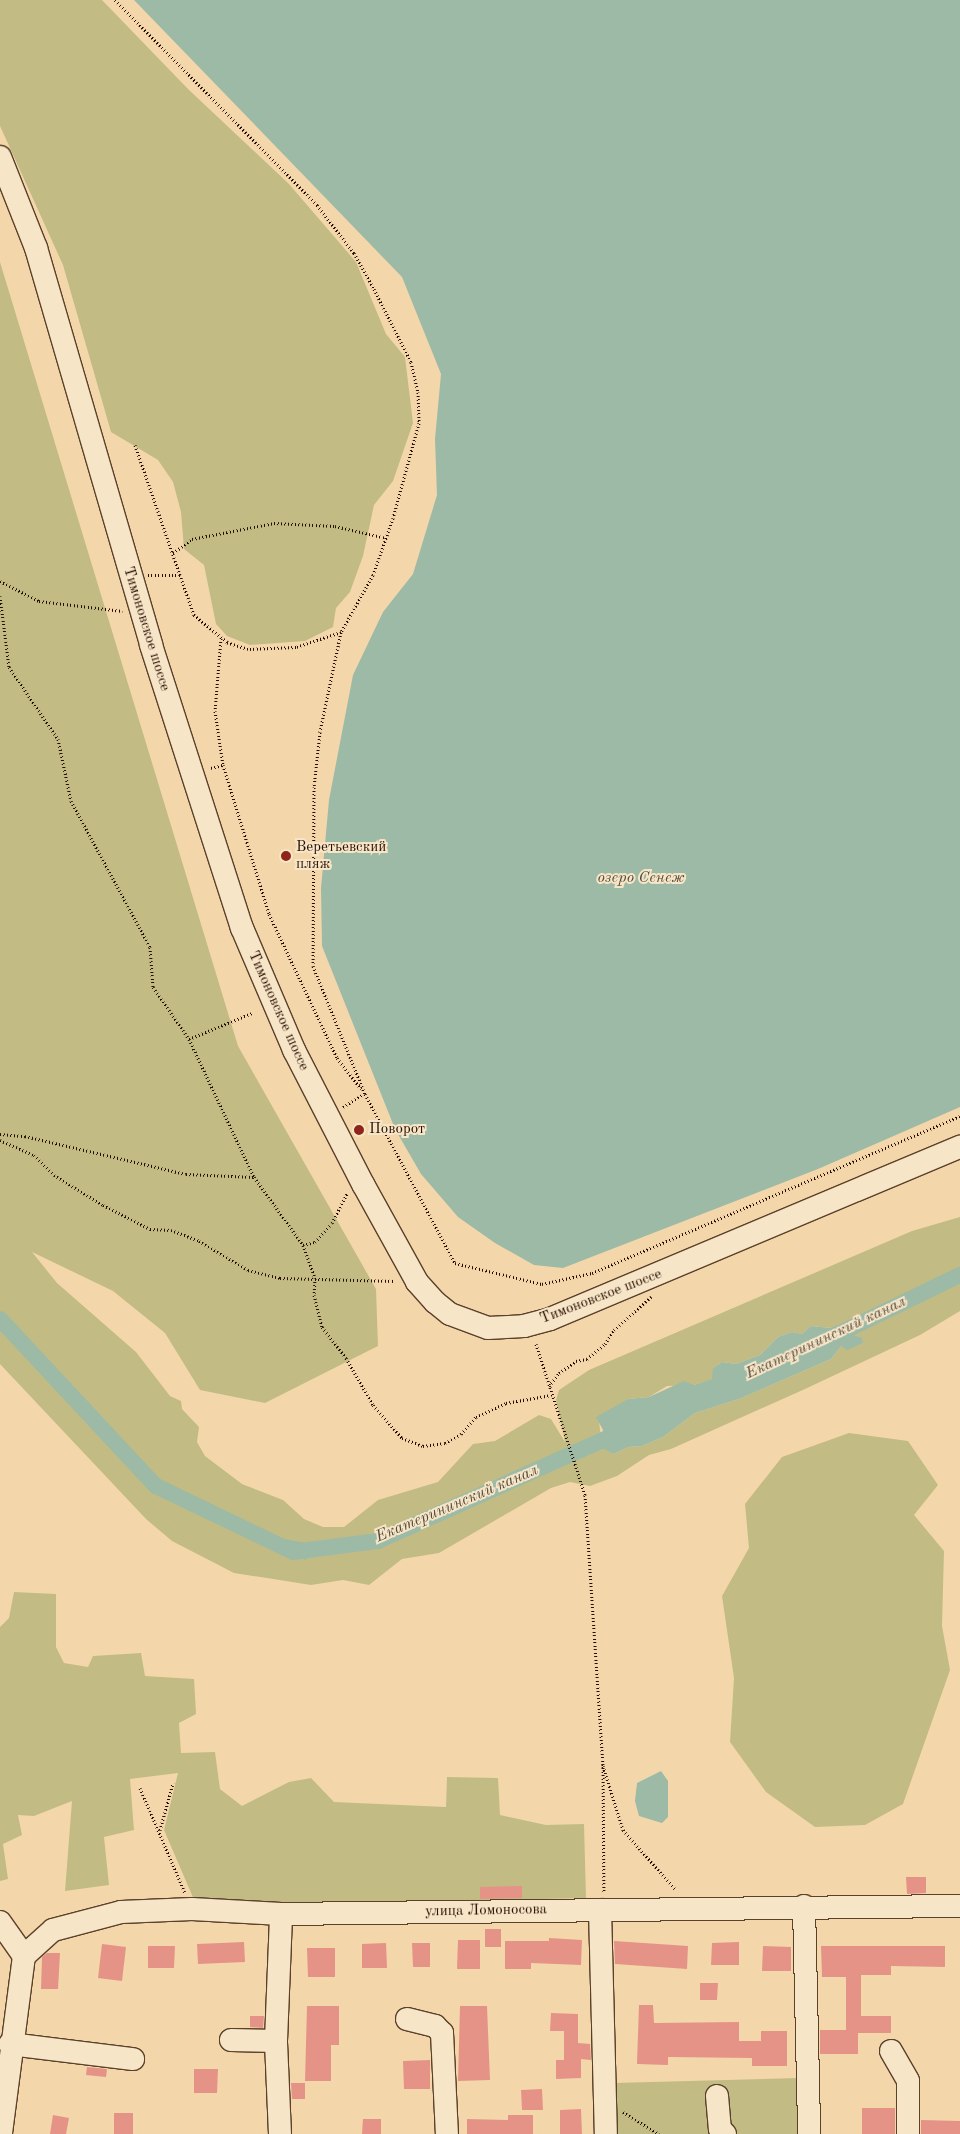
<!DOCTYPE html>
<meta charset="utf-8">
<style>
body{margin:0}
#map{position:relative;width:960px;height:2134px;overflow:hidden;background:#f3d7aa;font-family:"Old Standard TT",serif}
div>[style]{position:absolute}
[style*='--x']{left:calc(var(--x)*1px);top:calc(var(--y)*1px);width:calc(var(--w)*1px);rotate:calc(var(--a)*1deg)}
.green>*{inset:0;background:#c2bc84}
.water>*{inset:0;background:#9cbaa5}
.canal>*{height:16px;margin:-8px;padding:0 8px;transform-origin:8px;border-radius:8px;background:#9cbaa5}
.building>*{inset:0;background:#e59387}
.path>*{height:3px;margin-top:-1.5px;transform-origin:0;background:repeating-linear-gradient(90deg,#280e00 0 1px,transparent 0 3.5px)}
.roads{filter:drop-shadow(1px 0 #5b402a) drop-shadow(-1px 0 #5b402a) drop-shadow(0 1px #5b402a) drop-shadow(0 -1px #5b402a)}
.minor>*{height:22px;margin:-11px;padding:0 11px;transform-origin:11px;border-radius:11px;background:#f7e5c8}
.dots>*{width:14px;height:14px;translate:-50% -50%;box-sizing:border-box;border:2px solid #f7e5c8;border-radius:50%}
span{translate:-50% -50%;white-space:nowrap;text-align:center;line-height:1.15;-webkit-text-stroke:4px #f7e5c8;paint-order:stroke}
.street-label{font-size:15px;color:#280e00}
.poi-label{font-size:15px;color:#280e00}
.left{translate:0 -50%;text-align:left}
.water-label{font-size:16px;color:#514a3a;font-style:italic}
</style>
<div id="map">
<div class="green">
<div style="clip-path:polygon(0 0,102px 0,188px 89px,289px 184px,356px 262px,386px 334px,405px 357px,413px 423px,393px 481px,374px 505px,363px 556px,350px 592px,336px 608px,333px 627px,305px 641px,250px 645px,227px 636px,216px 624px,204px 565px,184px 549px,181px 512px,173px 482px,158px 460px,111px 432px,63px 265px,0 126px)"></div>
<div style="clip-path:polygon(evenodd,0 262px,238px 1046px,376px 1289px,378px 1346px,265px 1403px,200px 1390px,165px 1333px,113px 1291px,32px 1252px,57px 1283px,136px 1352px,170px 1396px,181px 1401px,182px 1409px,199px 1427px,197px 1442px,205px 1456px,242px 1484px,283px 1500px,304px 1519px,323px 1527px,344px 1527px,378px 1500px,438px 1482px,473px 1444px,495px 1441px,539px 1415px,551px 1419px,565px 1442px,556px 1400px,559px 1390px,589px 1370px,912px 1231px,960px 1217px,960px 1311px,920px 1335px,805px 1389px,671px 1449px,649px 1455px,617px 1476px,590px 1486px,570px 1482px,551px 1488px,439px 1553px,402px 1559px,369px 1585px,343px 1580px,311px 1585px,234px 1573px,172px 1541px,146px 1519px,0 1364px,0 262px,811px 1326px,853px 1330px,831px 1359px,739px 1399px,695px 1413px,663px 1437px,642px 1446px,628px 1447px,614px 1454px,601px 1438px,599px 1421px,628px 1399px,649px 1397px,667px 1386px,694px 1385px,713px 1379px,713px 1368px,722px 1362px,736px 1364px,760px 1355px,778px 1337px,792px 1332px,802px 1334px,811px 1326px)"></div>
<div style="clip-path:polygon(849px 1433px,908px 1441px,938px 1485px,914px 1515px,944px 1551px,942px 1626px,950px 1670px,903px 1804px,865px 1825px,815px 1827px,766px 1792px,730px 1742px,734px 1678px,722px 1596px,749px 1548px,745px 1504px,782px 1457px)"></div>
<div style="clip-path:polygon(14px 1592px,56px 1594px,56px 1647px,64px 1663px,88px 1667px,93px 1656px,141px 1653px,145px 1676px,194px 1679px,196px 1714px,179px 1723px,181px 1753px,215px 1752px,220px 1789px,242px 1806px,289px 1782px,311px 1778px,334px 1802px,446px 1807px,447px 1777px,498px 1778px,500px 1815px,546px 1825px,584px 1824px,586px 1898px,449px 1901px,367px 1908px,195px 1902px,164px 1830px,178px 1773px,130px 1779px,134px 1830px,104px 1837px,109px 1885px,65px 1891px,72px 1801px,34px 1816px,18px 1815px,22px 1835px,3px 1844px,8px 1879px,0 1881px,0 1627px,9px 1618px)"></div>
<div style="clip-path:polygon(798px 2078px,798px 2134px,613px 2134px,614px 2083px)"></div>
</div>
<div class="water">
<div style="clip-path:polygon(134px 0,960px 0,960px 1107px,818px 1169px,563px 1268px,534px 1265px,495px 1243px,458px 1217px,421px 1174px,395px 1129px,322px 946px,321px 888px,329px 800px,353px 675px,383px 612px,413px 574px,437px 495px,435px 439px,441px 374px,402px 277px)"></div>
<div style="clip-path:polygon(838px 1325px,853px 1330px,852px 1335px,862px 1338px,863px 1343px,847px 1350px,841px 1346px,831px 1359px,739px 1399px,695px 1413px,663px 1437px,642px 1446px,628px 1447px,614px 1454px,600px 1447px,603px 1430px,596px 1417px,628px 1399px,649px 1397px,684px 1381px,694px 1385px,712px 1379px,713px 1368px,722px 1362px,736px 1364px,760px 1355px,778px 1337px,792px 1332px,802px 1334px,811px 1326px,831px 1328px)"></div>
<div style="clip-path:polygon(279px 1538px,312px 1544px,315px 1554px,305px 1560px,291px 1551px,280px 1553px,273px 1549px)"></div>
<div style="clip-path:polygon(661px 1771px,668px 1781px,668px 1817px,662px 1823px,639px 1816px,635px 1801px,637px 1783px)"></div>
</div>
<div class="canal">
<div style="--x:0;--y:1319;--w:229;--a:47"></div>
<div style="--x:156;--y:1486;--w:152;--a:25.7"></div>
<div style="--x:293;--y:1552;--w:86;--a:-7.4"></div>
<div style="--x:378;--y:1541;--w:266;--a:-24.2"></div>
<div style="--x:830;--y:1338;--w:144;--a:-25.9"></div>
</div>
<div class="building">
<div style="clip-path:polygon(906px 1877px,926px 1877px,926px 1893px,907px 1894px)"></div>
<div style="clip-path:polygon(522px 1886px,522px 1898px,480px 1899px,480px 1887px)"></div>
<div style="clip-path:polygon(485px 1929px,501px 1929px,501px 1947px,485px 1947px)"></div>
<div style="clip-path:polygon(549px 1938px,582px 1940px,581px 1965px,531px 1963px,531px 1969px,505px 1969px,505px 1941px,549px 1941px)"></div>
<div style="clip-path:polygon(458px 1940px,480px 1940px,480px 1969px,457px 1969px)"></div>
<div style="clip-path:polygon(614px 1941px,688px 1946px,687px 1969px,615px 1964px)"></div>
<div style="clip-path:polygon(244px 1942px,245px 1962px,198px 1964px,197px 1944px)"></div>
<div style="clip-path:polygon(739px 1942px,739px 1965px,711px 1965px,712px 1943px)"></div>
<div style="clip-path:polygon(386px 1943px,387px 1968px,362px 1968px,362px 1944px)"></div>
<div style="clip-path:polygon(412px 1943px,430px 1943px,430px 1967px,413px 1967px)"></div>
<div style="clip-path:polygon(102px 1944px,126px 1947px,122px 1981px,98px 1978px)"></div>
<div style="clip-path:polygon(148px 1946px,175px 1946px,174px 1968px,148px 1968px)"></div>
<div style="clip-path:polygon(763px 1946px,791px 1947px,791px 1971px,762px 1971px)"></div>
<div style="clip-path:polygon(821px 1946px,945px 1946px,945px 1967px,891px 1966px,891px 1975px,861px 1975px,861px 2016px,891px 2016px,891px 2033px,858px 2033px,858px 2054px,820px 2054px,820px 2030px,846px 2030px,846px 1977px,822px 1977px)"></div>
<div style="clip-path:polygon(307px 1948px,335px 1948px,335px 1977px,308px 1977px)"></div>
<div style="clip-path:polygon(47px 1953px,60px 1953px,58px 1989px,41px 1989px,42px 1957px)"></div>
<div style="clip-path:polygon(700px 1983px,718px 1983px,717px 2000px,700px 2000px)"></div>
<div style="clip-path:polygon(639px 2005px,653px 2005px,654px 2023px,739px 2022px,739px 2041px,761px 2041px,761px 2031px,787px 2031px,787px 2066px,752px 2066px,752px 2058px,668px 2057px,668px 2065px,637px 2064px)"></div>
<div style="clip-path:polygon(307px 2006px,339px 2006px,339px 2045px,331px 2045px,331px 2081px,305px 2081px)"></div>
<div style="clip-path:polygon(460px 2006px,487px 2006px,490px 2080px,458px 2081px)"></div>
<div style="clip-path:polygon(551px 2013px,578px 2014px,578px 2043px,590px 2044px,591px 2060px,581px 2059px,581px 2078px,556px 2079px,556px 2060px,564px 2060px,564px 2031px,550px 2031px)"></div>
<div style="clip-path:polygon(250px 2016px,264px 2016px,263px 2028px,250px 2027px)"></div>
<div style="clip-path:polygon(430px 2060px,430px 2089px,404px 2089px,403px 2061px)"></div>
<div style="clip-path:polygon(87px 2067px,107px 2069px,106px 2077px,86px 2075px)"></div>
<div style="clip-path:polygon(194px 2069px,218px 2069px,217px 2093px,194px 2093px)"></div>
<div style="clip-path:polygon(291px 2083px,305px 2083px,305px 2099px,292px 2099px)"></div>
<div style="clip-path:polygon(542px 2089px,543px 2110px,522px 2110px,521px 2090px)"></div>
<div style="clip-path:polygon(862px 2108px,895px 2108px,895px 2134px,862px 2134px)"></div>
<div style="clip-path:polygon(581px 2109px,582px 2134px,560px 2134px,560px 2110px)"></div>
<div style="clip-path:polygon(114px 2113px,133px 2113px,133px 2134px,114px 2134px)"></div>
<div style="clip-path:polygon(53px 2115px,69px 2118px,66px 2134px,50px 2134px)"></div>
<div style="clip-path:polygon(508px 2115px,533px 2115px,533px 2134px,467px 2134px,467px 2119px,508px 2120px)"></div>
<div style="clip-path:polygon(363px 2119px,381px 2119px,381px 2134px,362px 2134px)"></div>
<div style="clip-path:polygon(921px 2120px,960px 2121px,960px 2134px,921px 2134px)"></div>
</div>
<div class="path">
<div style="--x:115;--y:0;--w:288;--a:45.4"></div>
<div style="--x:317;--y:205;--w:61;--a:52.4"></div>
<div style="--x:354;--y:253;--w:41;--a:60.9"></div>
<div style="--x:374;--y:289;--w:82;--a:63.1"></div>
<div style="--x:411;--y:362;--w:31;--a:77"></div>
<div style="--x:418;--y:392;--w:31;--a:88"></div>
<div style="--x:419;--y:423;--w:98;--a:105.3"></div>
<div style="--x:393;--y:518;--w:60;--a:109.3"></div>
<div style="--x:373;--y:575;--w:65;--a:119.3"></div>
<div style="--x:341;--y:632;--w:47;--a:161.6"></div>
<div style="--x:296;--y:647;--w:48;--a:177.6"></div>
<div style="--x:248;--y:649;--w:22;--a:-162"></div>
<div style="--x:227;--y:642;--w:43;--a:-140.7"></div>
<div style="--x:194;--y:615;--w:42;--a:-109.3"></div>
<div style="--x:180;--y:575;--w:32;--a:180"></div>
<div style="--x:135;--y:445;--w:138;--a:70.9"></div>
<div style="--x:173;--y:553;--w:24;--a:-36"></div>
<div style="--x:192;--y:539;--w:84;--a:-11"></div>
<div style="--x:274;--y:523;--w:61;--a:2.8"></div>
<div style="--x:335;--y:526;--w:52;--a:13.2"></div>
<div style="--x:0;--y:581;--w:44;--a:27.1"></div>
<div style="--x:39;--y:601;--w:84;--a:6.9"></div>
<div style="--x:0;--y:596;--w:72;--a:82.8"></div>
<div style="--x:9;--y:667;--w:87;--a:55.8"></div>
<div style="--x:58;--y:739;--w:63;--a:78.2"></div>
<div style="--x:71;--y:801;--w:166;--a:61.6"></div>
<div style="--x:150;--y:947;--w:40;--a:85.7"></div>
<div style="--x:153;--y:987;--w:63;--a:55.3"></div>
<div style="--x:189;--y:1039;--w:153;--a:64.8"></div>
<div style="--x:254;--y:1177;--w:84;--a:54.2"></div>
<div style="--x:303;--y:1245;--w:35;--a:70"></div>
<div style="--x:315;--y:1278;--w:17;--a:93"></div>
<div style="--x:314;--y:1295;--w:33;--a:76"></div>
<div style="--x:322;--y:1327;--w:39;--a:52"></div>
<div style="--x:346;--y:1358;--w:54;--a:60.1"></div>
<div style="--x:373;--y:1405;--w:44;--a:48.7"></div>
<div style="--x:402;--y:1438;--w:22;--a:21"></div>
<div style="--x:423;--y:1446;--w:22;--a:-8"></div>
<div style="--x:445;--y:1443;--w:18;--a:-29"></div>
<div style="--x:461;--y:1434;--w:23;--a:-49"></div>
<div style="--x:476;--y:1417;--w:33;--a:-25"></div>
<div style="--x:506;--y:1403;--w:46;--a:-10.1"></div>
<div style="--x:341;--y:632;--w:102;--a:101.9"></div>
<div style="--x:320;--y:732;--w:55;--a:96.2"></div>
<div style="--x:314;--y:787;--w:179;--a:90.3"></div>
<div style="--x:313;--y:966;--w:138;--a:67.9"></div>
<div style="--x:365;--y:1094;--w:191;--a:62"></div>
<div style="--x:455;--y:1263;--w:89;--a:13.6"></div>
<div style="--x:542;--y:1284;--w:51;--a:-12.4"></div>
<div style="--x:592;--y:1273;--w:400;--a:-23.1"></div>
<div style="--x:221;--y:638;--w:73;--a:94.7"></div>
<div style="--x:215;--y:711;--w:55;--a:81.6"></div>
<div style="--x:223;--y:765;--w:156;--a:72.8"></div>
<div style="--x:269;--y:914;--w:159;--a:64.7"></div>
<div style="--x:337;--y:1058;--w:39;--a:52"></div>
<div style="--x:211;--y:768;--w:12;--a:-14"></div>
<div style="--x:189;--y:1039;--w:68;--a:-22.4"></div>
<div style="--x:343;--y:1107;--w:25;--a:-32"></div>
<div style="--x:0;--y:1134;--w:25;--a:5"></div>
<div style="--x:25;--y:1136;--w:165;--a:13.3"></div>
<div style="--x:186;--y:1174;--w:68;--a:2.5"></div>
<div style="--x:0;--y:1140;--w:37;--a:24"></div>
<div style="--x:34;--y:1155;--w:28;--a:45"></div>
<div style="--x:54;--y:1175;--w:57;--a:31.5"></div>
<div style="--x:103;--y:1205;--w:53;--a:27.1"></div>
<div style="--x:150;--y:1229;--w:21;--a:3"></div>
<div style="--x:171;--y:1230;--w:30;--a:21"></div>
<div style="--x:199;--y:1241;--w:57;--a:30.6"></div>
<div style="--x:248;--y:1270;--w:33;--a:14"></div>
<div style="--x:280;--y:1278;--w:115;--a:1.5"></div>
<div style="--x:303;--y:1245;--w:12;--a:-14"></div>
<div style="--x:315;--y:1242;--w:25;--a:-48"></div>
<div style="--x:332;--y:1223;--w:34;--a:-63"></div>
<div style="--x:536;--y:1344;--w:159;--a:72"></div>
<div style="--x:585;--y:1495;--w:270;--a:86.2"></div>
<div style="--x:603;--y:1764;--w:128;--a:89.6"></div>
<div style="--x:549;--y:1386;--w:16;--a:-52"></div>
<div style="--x:559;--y:1373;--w:21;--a:-35"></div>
<div style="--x:576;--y:1361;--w:11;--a:-10"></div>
<div style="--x:587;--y:1359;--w:23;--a:-40"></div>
<div style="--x:605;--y:1344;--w:17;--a:-57"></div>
<div style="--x:614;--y:1330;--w:50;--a:-41.7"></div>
<div style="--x:603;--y:1766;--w:67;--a:72.6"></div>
<div style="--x:623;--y:1830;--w:80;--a:48.5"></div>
<div style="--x:140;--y:1788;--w:114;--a:66.8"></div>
<div style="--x:160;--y:1830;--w:49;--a:-74.5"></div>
<div style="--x:623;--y:2112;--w:42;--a:31.4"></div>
</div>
<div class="roads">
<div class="minor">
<div style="--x:0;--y:157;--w:98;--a:68.4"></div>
<div style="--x:36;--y:248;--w:413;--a:73.8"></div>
<div style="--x:151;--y:645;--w:297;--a:72.2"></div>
<div style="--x:242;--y:928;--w:133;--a:66.9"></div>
<div style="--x:294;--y:1050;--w:151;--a:62.8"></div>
<div style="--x:363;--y:1184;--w:112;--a:61.1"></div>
<div style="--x:417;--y:1282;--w:27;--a:48"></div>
<div style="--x:435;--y:1302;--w:19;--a:39"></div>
<div style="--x:450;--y:1314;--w:40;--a:20.2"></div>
<div style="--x:488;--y:1328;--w:36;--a:-3"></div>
<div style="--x:524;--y:1326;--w:27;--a:-15"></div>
<div style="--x:550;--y:1319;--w:445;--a:-22.8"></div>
<div style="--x:804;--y:1906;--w:228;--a:88.7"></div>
<div style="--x:600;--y:1910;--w:224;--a:88.5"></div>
<div style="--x:0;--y:1922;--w:42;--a:54.8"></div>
<div style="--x:24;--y:1956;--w:179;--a:97.4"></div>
<div style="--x:24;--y:1956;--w:39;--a:-42"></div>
<div style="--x:53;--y:1930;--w:70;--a:-14.8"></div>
<div style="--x:121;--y:1912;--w:71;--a:-2.4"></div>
<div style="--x:192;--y:1909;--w:89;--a:3.2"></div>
<div style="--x:281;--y:1914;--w:679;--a:-0.68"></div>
<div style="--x:407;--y:2019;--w:29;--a:14"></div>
<div style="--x:435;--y:2026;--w:10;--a:45"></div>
<div style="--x:442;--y:2033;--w:101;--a:87.2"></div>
<div style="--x:231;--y:2040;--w:45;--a:1.3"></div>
<div style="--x:10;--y:2044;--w:124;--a:7"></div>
<div style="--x:891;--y:2051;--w:34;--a:60"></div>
<div style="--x:908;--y:2081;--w:53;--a:90"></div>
<div style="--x:717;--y:2096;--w:33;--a:85"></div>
<div style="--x:720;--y:2129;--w:7;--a:45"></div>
<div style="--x:280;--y:2134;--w:93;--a:-92.5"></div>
<div style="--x:276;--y:2041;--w:127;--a:-87.7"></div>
</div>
</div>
<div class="dots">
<div style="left:286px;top:856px;background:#8f2418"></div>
<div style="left:359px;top:1130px;background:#8f2418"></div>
</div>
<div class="street-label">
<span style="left:146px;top:629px;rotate:73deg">Тимоновское шоссе</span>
<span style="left:278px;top:1011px;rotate:66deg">Тимоновское шоссе</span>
<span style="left:601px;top:1297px;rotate:-21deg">Тимоновское шоссе</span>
<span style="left:486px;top:1911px;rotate:-1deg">улица Ломоносова</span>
</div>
<div class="poi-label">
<span class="left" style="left:296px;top:856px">Веретьевский<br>пляж</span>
<span class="left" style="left:369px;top:1130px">Поворот</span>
</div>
<div class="water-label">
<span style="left:641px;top:878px">озеро Сенеж</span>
<span style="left:826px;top:1338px;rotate:-25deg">Екатерининский канал</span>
<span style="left:457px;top:1504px;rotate:-23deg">Екатерининский канал</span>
</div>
</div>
